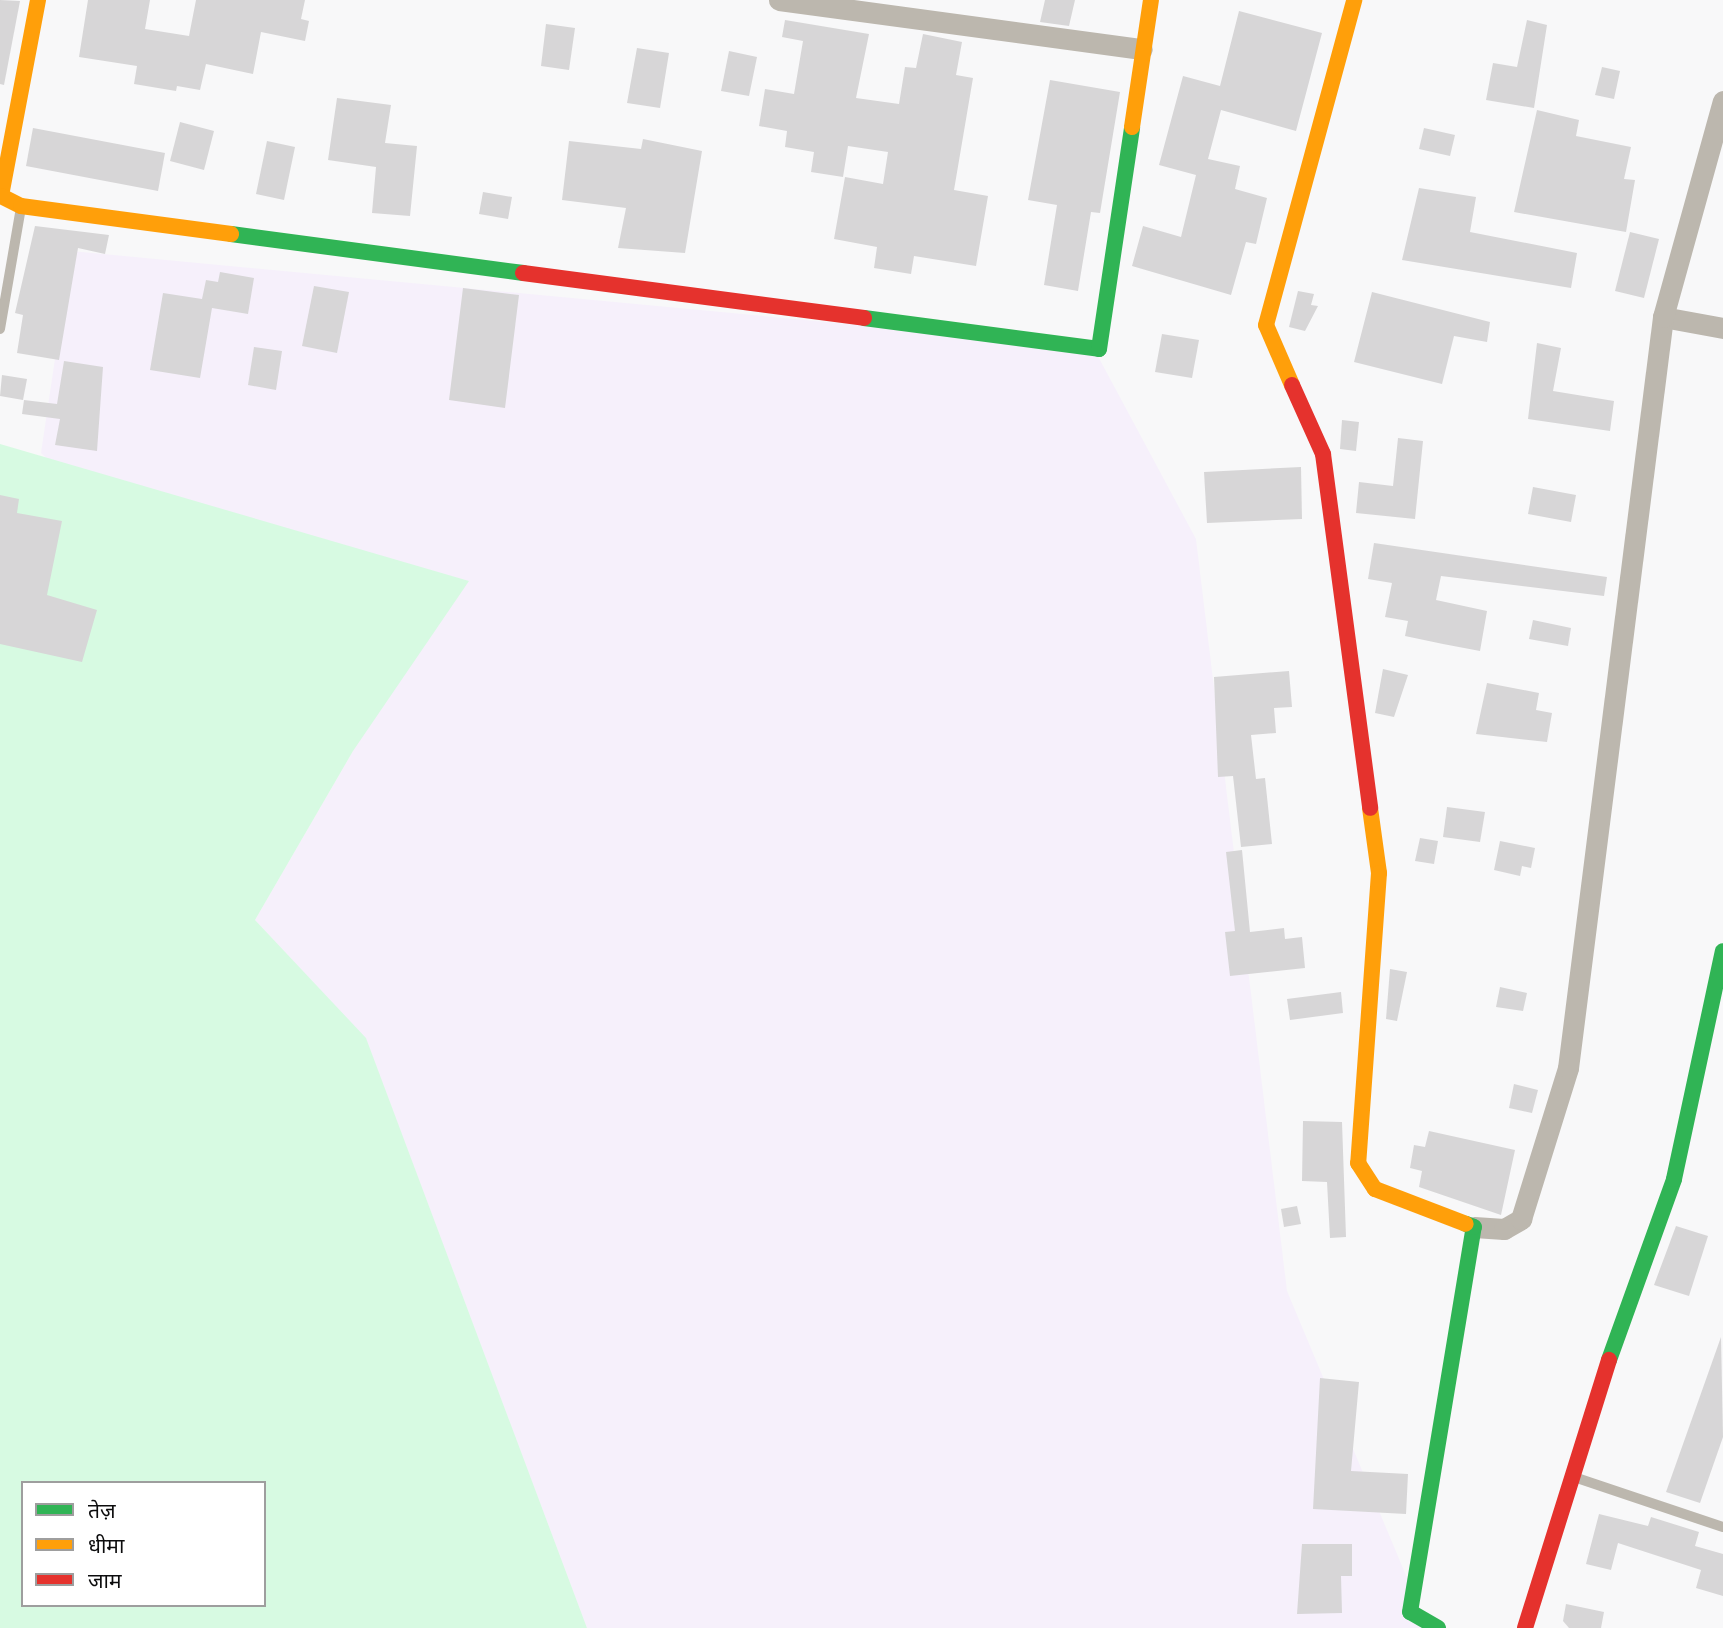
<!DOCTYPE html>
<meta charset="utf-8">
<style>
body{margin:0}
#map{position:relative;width:1723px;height:1628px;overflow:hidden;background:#f8f8f9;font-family:"Noto Sans","Noto Sans Devanagari",sans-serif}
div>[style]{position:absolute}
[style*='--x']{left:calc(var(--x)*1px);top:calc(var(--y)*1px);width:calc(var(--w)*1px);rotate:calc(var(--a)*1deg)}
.industrial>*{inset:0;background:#f6f0fb}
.green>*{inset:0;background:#d7fae2}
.building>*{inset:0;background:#d7d6d7}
.lane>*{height:10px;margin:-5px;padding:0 5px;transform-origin:5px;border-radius:5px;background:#bcb7ae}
.street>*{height:21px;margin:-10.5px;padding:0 10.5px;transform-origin:10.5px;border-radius:10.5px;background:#bcb7ae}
.fast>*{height:16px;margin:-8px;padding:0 8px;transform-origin:8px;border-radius:8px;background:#30b455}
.slow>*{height:16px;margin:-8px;padding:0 8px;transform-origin:8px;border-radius:8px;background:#ff9f0a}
.jam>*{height:16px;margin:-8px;padding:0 8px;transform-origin:8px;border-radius:8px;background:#e5322d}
span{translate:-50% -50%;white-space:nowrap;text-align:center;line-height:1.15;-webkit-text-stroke:5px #fff;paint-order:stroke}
.legend{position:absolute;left:21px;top:1481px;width:245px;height:126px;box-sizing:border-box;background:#fff;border:2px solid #9e9e9e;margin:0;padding:9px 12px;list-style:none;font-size:21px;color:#0c0c0d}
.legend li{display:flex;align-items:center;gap:14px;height:35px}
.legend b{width:35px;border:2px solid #9e9e9e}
</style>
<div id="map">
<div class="industrial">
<div style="clip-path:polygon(71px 251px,1093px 347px,1196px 539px,1287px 1291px,1428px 1628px,587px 1628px,366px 1039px,255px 920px,353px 751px,41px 453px)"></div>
</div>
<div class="green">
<div style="clip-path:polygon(evenodd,0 444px,469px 581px,353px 751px,255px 920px,366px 1038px,587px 1628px,0 1628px,0 444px,23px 1483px,264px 1483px,264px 1605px,23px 1605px,23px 1483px)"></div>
</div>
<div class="building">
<div style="clip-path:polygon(0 0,20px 1px,4px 85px,0 84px)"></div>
<div style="clip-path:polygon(88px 0,150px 0,145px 29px,189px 36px,196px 0,305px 0,301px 19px,309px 21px,305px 41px,261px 32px,253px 74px,206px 64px,200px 90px,177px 86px,176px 91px,134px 84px,137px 66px,79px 57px)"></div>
<div style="clip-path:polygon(1045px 0,1075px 0,1069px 26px,1040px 22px)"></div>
<div style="clip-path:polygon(1239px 11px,1322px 33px,1296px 131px,1221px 110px,1208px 159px,1240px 166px,1235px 189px,1267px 198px,1256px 244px,1246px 242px,1231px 295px,1132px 266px,1143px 226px,1181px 237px,1196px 175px,1159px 165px,1183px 76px,1220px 86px)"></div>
<div style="clip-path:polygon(785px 20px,869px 34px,856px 98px,899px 104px,905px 67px,916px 68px,923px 34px,962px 42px,956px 75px,973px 78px,954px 190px,988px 196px,976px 266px,914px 256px,911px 274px,874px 268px,877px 247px,834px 239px,845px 177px,883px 184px,888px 152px,848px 146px,843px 177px,811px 172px,814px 152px,785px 147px,787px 131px,759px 126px,765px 89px,794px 94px,803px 41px,782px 37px)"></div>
<div style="clip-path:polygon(1527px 20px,1547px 25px,1534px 108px,1486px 100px,1493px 63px,1517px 67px)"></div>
<div style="clip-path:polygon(546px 24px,575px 28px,569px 70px,541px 66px)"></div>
<div style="clip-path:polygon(637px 48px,669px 53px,660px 108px,627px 103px)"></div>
<div style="clip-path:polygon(729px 51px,757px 57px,749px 96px,721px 91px)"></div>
<div style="clip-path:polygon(1602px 67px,1620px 71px,1614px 99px,1595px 95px)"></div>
<div style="clip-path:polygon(1050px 80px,1120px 92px,1100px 213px,1091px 212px,1078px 291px,1044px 285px,1057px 205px,1028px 200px)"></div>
<div style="clip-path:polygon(337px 98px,391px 105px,385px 143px,417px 146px,410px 216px,372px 213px,376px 167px,328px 160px)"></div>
<div style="clip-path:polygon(1537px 110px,1579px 120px,1576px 136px,1631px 147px,1624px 179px,1635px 180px,1626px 232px,1514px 212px)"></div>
<div style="clip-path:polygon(180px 122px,214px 131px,204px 170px,170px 161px)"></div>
<div style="clip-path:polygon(33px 128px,165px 153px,158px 191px,26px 166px)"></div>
<div style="clip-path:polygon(1424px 128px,1455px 135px,1450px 156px,1419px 149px)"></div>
<div style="clip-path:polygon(643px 139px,702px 151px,685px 253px,618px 248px,626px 208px,562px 200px,569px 141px,641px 149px)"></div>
<div style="clip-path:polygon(267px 141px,295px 147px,284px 200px,256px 194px)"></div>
<div style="clip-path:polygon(1419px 188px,1476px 197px,1470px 232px,1577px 253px,1571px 288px,1402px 260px)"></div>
<div style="clip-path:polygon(483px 192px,512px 197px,508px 219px,479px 214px)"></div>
<div style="clip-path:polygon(35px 226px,109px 235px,105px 254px,78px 248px,59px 360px,17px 353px,23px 315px,15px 313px)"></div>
<div style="clip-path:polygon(1630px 232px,1659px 239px,1644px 298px,1615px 291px)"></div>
<div style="clip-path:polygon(220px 272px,254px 278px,248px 314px,212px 308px,200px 378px,150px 370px,163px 293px,202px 299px,206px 280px,218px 282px)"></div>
<div style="clip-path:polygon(314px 286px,349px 292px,337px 353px,302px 346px)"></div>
<div style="clip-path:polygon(463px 288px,519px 295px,505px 408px,449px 400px)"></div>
<div style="clip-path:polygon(1298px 291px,1314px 294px,1311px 305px,1318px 306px,1305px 331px,1289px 327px)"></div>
<div style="clip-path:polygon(1372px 292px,1490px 322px,1487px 342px,1454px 336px,1442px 384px,1354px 362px)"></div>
<div style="clip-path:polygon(1162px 334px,1199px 340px,1192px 378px,1155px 372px)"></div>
<div style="clip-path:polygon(1537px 343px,1561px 348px,1553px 391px,1614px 401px,1610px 431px,1528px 419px)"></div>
<div style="clip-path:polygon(254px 347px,282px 351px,276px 390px,248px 385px)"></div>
<div style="clip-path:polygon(64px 361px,103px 367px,97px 451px,55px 445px,60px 419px,22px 414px,24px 400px,57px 404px)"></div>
<div style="clip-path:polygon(2px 375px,27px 379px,23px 400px,0 396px)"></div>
<div style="clip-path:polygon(1342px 420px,1359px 422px,1356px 451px,1340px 449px)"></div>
<div style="clip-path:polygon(1398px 438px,1423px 441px,1415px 519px,1356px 513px,1359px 482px,1393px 486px)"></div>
<div style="clip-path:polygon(1301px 467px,1302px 519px,1207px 523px,1204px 472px)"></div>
<div style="clip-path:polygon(1533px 487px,1576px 495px,1571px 522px,1528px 514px)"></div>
<div style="clip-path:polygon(0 495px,19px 499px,17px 513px,62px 521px,47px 595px,97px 610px,82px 662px,0 644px)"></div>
<div style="clip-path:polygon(1374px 543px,1607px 577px,1604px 596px,1441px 576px,1436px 600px,1487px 611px,1480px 651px,1443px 644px,1405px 636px,1408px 621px,1385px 617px,1392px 583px,1368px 579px)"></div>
<div style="clip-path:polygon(1533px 620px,1571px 628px,1568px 646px,1529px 639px)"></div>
<div style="clip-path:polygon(1383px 669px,1408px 675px,1394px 717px,1375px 713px)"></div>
<div style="clip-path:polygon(1289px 671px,1292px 707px,1274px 708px,1276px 733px,1251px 735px,1256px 779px,1265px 778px,1272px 844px,1241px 847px,1233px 776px,1218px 777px,1214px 677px)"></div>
<div style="clip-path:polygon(1487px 683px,1539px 693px,1536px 710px,1552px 713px,1547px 742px,1476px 734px)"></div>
<div style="clip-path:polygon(1447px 807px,1485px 812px,1480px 842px,1443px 837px)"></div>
<div style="clip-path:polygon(1420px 838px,1438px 841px,1434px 864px,1415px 861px)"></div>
<div style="clip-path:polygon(1500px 841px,1535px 848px,1531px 868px,1522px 866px,1520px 876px,1494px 870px)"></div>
<div style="clip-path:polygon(1242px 850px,1250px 932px,1284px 928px,1285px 939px,1302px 937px,1305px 968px,1230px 976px,1225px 932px,1235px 931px,1226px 852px)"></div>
<div style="clip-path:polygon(1390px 969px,1407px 972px,1397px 1021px,1386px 1019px)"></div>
<div style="clip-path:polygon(1500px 987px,1527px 993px,1523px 1011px,1496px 1007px)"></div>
<div style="clip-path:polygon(1341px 992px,1343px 1013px,1290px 1020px,1287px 999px)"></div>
<div style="clip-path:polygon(1514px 1084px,1538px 1090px,1532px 1113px,1509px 1108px)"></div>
<div style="clip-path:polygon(1303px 1121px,1342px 1122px,1346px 1237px,1330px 1238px,1327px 1182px,1302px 1181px)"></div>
<div style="clip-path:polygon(1429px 1131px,1515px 1150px,1501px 1215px,1419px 1187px,1422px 1171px,1410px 1168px,1414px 1145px,1425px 1147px)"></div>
<div style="clip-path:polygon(1297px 1206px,1301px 1224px,1284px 1227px,1281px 1209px)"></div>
<div style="clip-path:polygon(1676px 1226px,1708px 1236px,1689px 1296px,1654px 1285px)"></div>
<div style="clip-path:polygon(1721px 1337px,1723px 1437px,1700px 1503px,1666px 1492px)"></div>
<div style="clip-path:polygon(1320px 1378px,1359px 1382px,1351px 1471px,1408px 1474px,1406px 1514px,1313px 1509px)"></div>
<div style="clip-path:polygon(1599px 1514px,1648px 1526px,1651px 1517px,1699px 1532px,1695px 1546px,1723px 1554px,1723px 1596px,1696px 1588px,1701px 1570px,1618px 1543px,1611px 1570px,1586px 1564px)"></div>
<div style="clip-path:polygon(1302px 1544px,1352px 1544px,1352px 1576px,1341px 1576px,1342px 1613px,1297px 1614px)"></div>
<div style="clip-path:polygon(1566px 1604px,1604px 1612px,1601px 1628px,1569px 1628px,1563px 1621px)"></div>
</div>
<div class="lane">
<div style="--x:0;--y:329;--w:123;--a:-80.2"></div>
<div style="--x:1574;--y:1477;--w:157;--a:18.6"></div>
</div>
<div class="street">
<div style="--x:779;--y:0;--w:366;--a:7.7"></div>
<div style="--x:1663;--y:317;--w:61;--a:10.4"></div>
<div style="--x:1474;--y:1227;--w:30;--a:4"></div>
<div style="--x:1504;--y:1229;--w:20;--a:-30"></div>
<div style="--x:1521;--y:1219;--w:158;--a:-72.7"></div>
<div style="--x:1568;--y:1068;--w:757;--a:-82.79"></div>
<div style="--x:1663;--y:317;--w:224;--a:-74.5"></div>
</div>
<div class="fast">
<div style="--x:231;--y:234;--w:295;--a:7.6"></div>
<div style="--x:864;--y:318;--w:237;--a:7.5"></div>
<div style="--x:1099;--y:349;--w:224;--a:-81.5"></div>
<div style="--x:1609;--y:1360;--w:192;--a:-70.2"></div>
<div style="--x:1674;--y:1179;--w:233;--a:-77.9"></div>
<div style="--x:1438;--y:1628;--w:32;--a:-150"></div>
<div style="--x:1410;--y:1612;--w:390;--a:-80.6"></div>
<div style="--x:1474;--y:1227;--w:9;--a:-159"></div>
</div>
<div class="slow">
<div style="--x:38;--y:0;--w:199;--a:100.7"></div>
<div style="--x:1;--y:196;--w:22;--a:27"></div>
<div style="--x:21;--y:206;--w:212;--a:7.6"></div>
<div style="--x:1132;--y:127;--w:128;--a:-81.5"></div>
<div style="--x:1292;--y:385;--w:65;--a:-113.4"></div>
<div style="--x:1266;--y:325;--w:337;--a:-74.8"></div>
<div style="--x:1370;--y:808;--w:66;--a:82.1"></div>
<div style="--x:1379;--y:873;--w:291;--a:94.1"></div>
<div style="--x:1358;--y:1163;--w:31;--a:57"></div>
<div style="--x:1375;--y:1189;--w:97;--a:21"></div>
</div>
<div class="jam">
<div style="--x:523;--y:273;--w:344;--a:7.5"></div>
<div style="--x:1292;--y:385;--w:76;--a:65.8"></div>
<div style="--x:1323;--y:454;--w:357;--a:82.4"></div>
<div style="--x:1525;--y:1628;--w:281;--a:-72.6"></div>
</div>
<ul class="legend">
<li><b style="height:9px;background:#30b455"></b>तेज़</li>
<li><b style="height:9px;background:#ff9f0a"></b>धीमा</li>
<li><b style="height:9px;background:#e5322d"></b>जाम</li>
</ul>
</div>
